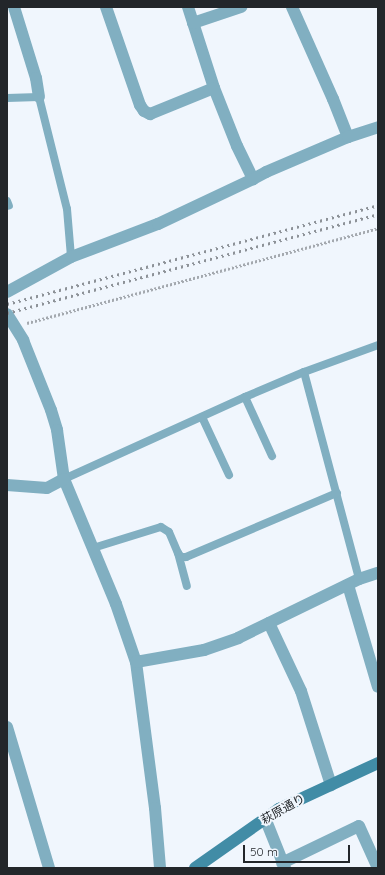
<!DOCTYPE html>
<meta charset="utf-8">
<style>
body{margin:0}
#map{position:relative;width:385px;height:875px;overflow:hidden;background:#f0f6fd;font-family:Quicksand,"Noto Sans JP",sans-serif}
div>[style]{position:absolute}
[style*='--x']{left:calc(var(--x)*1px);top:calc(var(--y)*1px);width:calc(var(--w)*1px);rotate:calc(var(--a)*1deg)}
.path>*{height:2.5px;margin-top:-1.25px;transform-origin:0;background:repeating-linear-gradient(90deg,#a4a9af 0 2px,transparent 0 4px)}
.lane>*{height:8px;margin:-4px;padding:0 4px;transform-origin:4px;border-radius:4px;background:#81afc1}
.street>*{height:12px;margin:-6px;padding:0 6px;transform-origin:6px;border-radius:6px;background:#81afc1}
.secondary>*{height:12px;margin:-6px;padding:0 6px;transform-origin:6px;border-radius:6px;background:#418ca6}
.rail>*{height:3px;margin-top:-1.5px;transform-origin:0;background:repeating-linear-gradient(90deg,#8d9298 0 2px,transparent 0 6px)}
span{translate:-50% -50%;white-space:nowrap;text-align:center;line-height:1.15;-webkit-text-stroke:4px #f0f6fd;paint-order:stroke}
.street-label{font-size:12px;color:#22262a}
.frame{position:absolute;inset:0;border:8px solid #22262a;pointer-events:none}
.scale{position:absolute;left:243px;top:845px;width:107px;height:18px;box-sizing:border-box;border:2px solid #22262a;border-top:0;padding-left:5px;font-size:12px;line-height:14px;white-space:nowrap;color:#22262a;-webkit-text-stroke:3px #f0f6fd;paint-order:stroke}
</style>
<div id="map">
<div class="path">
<div style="--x:27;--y:323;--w:364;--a:-15.1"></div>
</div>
<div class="lane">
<div style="--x:7;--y:98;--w:32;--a:-2"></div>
<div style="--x:39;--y:97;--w:115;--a:76"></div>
<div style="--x:67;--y:209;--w:48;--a:85.2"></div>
<div style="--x:7;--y:201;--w:5;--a:68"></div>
<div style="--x:304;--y:372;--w:214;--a:75.1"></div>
<div style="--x:245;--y:397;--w:65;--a:65.4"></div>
<div style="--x:202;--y:417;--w:64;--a:65"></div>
<div style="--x:64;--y:479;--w:199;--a:-24.4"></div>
<div style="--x:245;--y:397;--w:64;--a:-23"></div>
<div style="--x:304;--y:372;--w:79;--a:-20"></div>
<div style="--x:93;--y:548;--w:71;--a:-17.2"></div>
<div style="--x:161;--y:527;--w:9;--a:32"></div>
<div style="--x:169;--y:532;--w:23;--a:67"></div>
<div style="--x:178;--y:553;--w:5;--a:53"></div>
<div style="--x:181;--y:557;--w:5;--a:0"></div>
<div style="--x:186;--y:557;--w:164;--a:-23"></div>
<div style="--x:178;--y:553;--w:34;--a:75"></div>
</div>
<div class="street">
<div style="--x:14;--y:7;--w:74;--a:72.8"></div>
<div style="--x:36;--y:78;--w:19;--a:81"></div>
<div style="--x:106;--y:7;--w:104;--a:70.9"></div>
<div style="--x:140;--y:105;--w:7;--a:56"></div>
<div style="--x:144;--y:111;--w:7;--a:27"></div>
<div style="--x:150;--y:114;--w:69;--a:-22.1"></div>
<div style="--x:188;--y:7;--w:85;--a:72.2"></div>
<div style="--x:214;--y:88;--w:62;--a:68.4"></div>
<div style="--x:237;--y:146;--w:37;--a:64"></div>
<div style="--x:292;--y:7;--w:101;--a:66"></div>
<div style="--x:333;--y:99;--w:41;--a:68.5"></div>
<div style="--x:193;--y:23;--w:51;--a:-18.4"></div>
<div style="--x:7;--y:292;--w:73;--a:-28.7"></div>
<div style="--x:71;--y:257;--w:93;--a:-20.8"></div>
<div style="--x:158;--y:224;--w:105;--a:-25.3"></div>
<div style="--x:253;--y:179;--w:15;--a:-28"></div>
<div style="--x:266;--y:172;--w:89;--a:-23.1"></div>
<div style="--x:348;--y:137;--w:32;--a:-18"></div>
<div style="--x:7;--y:314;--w:31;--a:58"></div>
<div style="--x:23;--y:340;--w:75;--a:68.2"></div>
<div style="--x:51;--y:410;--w:21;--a:73"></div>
<div style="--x:57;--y:430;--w:49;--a:81.9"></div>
<div style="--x:64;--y:479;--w:135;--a:67.4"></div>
<div style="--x:116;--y:604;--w:61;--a:71"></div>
<div style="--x:136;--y:662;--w:147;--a:82.6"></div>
<div style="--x:155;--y:808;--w:60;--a:85.2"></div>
<div style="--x:7;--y:485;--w:40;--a:4.3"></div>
<div style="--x:47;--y:488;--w:19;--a:-28"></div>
<div style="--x:348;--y:585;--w:106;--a:73.6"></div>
<div style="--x:269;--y:623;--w:75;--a:64.8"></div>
<div style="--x:301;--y:691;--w:99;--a:72.3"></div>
<div style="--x:136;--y:662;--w:69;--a:-10"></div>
<div style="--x:204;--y:650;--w:36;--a:-19"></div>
<div style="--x:238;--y:638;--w:135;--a:-26"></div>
<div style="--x:359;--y:579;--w:20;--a:-18"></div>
<div style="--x:7;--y:727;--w:147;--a:73.4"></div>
<div style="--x:265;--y:818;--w:54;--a:68.2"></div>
<div style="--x:282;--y:863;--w:85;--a:-25.7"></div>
<div style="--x:359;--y:826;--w:46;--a:65.7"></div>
</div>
<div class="secondary">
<div style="--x:195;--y:868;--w:103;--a:-35.1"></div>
<div style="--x:279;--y:809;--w:109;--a:-24.9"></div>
</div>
<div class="rail">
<div style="--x:7;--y:304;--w:384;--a:-14.9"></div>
<div style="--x:7;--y:313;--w:384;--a:-14.9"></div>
</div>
<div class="street-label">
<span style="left:283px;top:809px;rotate:-29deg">萩原通り</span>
</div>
<div class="frame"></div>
<div class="scale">50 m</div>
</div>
